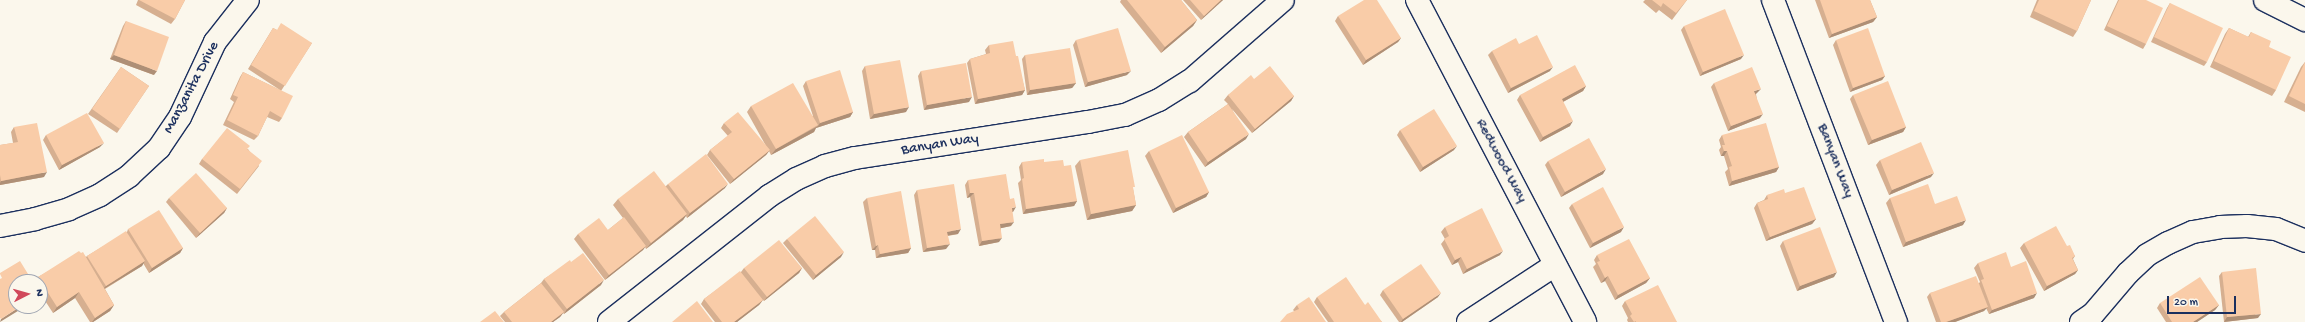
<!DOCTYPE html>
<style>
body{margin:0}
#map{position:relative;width:2305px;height:322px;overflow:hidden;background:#fbf7ec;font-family:"Gochi Hand",sans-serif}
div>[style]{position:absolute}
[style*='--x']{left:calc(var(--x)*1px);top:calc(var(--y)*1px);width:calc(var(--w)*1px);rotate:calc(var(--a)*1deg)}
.roads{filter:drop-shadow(1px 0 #1b2f5e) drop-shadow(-1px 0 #1b2f5e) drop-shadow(0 1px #1b2f5e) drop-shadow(0 -1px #1b2f5e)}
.minor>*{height:22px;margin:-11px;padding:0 11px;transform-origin:11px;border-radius:11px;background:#fbf7ec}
.tertiary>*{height:22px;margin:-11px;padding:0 11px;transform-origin:11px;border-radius:11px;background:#fbf7ec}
.wall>*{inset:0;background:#d6af90}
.shaded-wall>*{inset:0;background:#ae8f76}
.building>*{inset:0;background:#f9cca8}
span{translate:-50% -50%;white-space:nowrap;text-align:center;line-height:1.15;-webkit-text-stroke:3.5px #fbf7ec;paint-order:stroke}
.street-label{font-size:15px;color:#1b2f5e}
.north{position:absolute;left:8px;top:274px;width:40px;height:40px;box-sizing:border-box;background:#fbf7ec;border:1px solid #a1a7b3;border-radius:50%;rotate:84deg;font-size:11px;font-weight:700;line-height:16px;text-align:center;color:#1b2f5e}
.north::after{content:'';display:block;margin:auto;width:14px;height:18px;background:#d1495b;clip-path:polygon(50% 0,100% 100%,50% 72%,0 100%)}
.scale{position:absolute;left:2167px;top:296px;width:69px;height:18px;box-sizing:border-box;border:2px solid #1b2f5e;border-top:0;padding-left:5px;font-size:12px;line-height:14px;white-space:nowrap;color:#1b2f5e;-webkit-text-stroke:3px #fbf7ec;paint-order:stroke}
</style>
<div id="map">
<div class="roads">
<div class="minor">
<div style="--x:1417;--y:0;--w:363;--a:62.4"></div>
<div style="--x:1773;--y:0;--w:345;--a:69.1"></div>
<div style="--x:2265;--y:0;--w:45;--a:26.6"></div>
<div style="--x:0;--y:226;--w:36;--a:-11"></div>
<div style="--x:35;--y:219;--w:35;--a:-16"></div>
<div style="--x:69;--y:209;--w:34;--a:-24"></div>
<div style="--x:100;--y:195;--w:35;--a:-33"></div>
<div style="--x:129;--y:176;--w:41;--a:-43"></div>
<div style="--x:159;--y:148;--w:37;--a:-56"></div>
<div style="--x:180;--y:117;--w:83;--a:-65"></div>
<div style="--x:215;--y:42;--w:53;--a:-51.8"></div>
<div style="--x:609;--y:322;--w:204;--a:-38.2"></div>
<div style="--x:769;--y:196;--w:32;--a:-32"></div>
<div style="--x:796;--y:179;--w:32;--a:-24"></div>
<div style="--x:825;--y:166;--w:31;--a:-15"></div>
<div style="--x:855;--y:158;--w:236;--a:-8.8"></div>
<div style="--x:1088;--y:122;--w:38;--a:-11"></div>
<div style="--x:1125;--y:115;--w:37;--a:-24"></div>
<div style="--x:1159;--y:100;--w:36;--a:-32"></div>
<div style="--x:1190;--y:81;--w:123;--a:-41.1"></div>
<div style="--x:1468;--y:322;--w:104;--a:-33.2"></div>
</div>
<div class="tertiary">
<div style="--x:2081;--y:322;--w:14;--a:-34"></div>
<div style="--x:2093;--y:314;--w:54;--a:-49.5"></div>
<div style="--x:2128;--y:273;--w:26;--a:-43"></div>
<div style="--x:2147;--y:255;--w:24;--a:-30"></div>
<div style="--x:2168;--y:243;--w:27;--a:-24"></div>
<div style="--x:2193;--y:232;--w:27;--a:-10"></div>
<div style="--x:2220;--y:227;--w:27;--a:-2"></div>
<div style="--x:2247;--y:226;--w:29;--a:6"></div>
<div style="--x:2276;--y:229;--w:31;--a:22"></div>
</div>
</div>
<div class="wall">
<div style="clip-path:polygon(138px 0,185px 0,175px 19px,171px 24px,136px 5px)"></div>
<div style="clip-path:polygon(1121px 0,1181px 0,1197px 20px,1193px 26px,1161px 53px,1120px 2px)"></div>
<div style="clip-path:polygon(1183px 0,1223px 0,1201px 20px)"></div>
<div style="clip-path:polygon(1645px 0,1687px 0,1672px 20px,1659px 10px,1656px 13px,1643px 2px)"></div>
<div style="clip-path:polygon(1815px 0,1870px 0,1877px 17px,1873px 22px,1829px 38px)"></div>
<div style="clip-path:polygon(2037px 0,2091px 0,2077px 31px,2073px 37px,2030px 17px)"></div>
<div style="clip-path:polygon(2118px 0,2146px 0,2146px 44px,2143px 49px,2104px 30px)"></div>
<div style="clip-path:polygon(2170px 3px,2207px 62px,2204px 66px,2151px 42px,2167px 8px)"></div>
<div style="clip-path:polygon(1338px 16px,1401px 38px,1398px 42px,1363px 65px,1335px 21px)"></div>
<div style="clip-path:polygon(126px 21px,154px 75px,110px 59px,123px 26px)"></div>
<div style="clip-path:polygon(1684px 26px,1741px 59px,1700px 76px,1681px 30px)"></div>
<div style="clip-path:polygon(273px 28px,277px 30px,312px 43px,281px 91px,282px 118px,279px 122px,267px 117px,258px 136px,254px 140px,223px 125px,234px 102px,230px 99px,240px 77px,243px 72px,280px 90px,248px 69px)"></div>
<div style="clip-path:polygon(2229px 28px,2248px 37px,2251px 32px,2269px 47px,2276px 90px,2272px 96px,2210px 67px,2225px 34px)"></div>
<div style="clip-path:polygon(1076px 40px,1127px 75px,1085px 87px,1073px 45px)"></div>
<div style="clip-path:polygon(1836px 40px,1885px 76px,1882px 80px,1850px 92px,1833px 45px)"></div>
<div style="clip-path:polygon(1519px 44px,1550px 71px,1508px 93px,1488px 55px,1492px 51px)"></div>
<div style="clip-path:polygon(989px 45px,1016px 56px,1025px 90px,1022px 95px,975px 104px,967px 63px,970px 59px,986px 54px,985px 50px)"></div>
<div style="clip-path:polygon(1025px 55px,1076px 83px,1072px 88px,1027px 95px,1022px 59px)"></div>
<div style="clip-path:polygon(2305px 62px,2305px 112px,2284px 102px,2301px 67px)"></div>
<div style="clip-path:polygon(865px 66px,906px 112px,870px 119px,862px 71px)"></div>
<div style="clip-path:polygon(121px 67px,149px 86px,117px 133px,88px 114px)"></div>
<div style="clip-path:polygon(921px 71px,969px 102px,924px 110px,918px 76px)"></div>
<div style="clip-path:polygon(1254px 79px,1294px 96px,1291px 101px,1252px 133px,1232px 109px,1246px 139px,1205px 167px,1184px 137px,1188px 132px,1228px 104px,1224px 100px,1228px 95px)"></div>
<div style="clip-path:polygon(806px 81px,853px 112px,850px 117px,816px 128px,814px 132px,771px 155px,769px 151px,766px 155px,730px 184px,707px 155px,710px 150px,728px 136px,721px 128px,724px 123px,766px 146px,747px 112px,751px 106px,813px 116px,803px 86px)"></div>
<div style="clip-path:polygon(1714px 83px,1757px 93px,1756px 94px,1760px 118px,1728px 131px,1711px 87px)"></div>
<div style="clip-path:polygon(1586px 86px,1583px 91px,1563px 102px,1570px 126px,1540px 142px,1517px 100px,1520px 95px)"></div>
<div style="clip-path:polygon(1853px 95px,1906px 127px,1903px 132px,1868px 145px,1850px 99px)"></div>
<div style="clip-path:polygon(14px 127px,44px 177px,0 185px,0 145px,13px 143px,11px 132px)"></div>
<div style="clip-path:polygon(1400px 130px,1454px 150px,1420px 172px,1397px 135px)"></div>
<div style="clip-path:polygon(46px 135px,100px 147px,59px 170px,43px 140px)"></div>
<div style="clip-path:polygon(1722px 135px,1779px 167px,1776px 172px,1729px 186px,1725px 172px,1728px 169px,1724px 156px,1721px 156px,1719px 150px,1721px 147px,1719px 140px)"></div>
<div style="clip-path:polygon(248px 149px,259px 166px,237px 194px,199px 164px,202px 159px)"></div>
<div style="clip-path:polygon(1149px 151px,1209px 192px,1206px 197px,1173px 213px,1145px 156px)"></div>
<div style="clip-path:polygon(1080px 160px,1133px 189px,1136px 205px,1132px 211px,1087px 220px,1075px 166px)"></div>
<div style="clip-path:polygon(1880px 160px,1931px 177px,1889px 195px,1876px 165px)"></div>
<div style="clip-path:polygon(1548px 161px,1603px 174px,1561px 197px,1545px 165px)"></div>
<div style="clip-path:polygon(1022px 162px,1044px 162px,1064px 166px,1077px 201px,1074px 206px,1023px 214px,1018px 183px,1021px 180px,1019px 167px)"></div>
<div style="clip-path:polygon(968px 180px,1010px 199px,1013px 212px,1012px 212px,1011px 226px,1001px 228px,999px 242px,979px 246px,970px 197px,967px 198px,965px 185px)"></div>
<div style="clip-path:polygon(668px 184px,725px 188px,687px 218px,686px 216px,683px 220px,646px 249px,645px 247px,643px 250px,605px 280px,574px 239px,578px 234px,608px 230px,623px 218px,613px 205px,618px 199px,666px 186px)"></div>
<div style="clip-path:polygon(917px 190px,958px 234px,948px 236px,946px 249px,923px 252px,914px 195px)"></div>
<div style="clip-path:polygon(1785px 193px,1816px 219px,1812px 224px,1766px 241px,1754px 208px,1757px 203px,1764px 200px,1767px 195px)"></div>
<div style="clip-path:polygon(169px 198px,227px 208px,224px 213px,196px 238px,166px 202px)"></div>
<div style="clip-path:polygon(867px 198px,911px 248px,908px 253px,876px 258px,875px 250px,872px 250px,863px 202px)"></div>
<div style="clip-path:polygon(1890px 198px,1935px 204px,1963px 225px,1903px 247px,1886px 203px)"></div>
<div style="clip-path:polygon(1572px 204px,1621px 232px,1590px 248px,1569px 208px)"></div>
<div style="clip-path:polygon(1445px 227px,1500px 255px,1463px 274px,1458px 262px,1452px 265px,1441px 244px,1445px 239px,1441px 232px)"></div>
<div style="clip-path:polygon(128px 229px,183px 248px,180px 253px,149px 273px,143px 263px,142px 266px,105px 289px,114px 305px,110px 311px,93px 322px,90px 322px,75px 298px,53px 313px,40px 293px,40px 282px,35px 282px,38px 277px,81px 253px,86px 257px,87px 256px,127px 232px)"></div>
<div style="clip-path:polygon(787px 239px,841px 257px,813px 280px,783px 243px)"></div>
<div style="clip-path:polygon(1783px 241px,1834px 277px,1797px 291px,1780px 246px)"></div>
<div style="clip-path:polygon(2024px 243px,2067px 246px,2075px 256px,2073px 259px,2078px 270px,2075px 274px,2044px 291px,2020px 248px)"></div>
<div style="clip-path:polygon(1597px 255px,1650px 278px,1646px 283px,1615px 300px,1605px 281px,1601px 283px,1593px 267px,1596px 264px,1594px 260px)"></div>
<div style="clip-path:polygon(571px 262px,601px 285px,564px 314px,563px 313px,560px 317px,553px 322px,505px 322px,500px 316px,504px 312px,541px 283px,544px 279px)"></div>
<div style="clip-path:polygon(1978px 263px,2011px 267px,2034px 298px,1989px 314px,1986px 308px,1984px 311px,1955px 322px,1936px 322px,1927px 297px,1930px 293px,1979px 283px,1980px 282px,1974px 268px)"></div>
<div style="clip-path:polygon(744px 268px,802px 268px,799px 273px,764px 301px,763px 300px,759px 305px,737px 322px,715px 322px,701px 304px,704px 299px,741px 272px)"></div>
<div style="clip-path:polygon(2222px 272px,2258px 318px,2224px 322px,2219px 276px)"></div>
<div style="clip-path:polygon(1383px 290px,1438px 297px,1402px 322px,1399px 322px,1380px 295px)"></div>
<div style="clip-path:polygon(1317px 297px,1365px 305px,1382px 322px,1328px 322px,1314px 302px)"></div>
<div style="clip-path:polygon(1625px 301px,1677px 322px,1628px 322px,1627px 320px,1628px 318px,1622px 306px)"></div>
<div style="clip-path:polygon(2160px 303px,2219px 305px,2215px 310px,2197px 322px,2166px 322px,2157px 308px)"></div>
<div style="clip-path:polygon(1297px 305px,1326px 322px,1294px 311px,1293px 310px)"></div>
</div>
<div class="shaded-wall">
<div style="clip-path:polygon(1221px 0,1223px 0,1201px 20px,1204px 16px)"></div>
<div style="clip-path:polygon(1877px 17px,1873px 22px,1829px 38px,1832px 34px)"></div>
<div style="clip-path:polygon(1197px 20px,1193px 26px,1161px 53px,1165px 47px)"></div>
<div style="clip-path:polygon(1401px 38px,1398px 42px,1363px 65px,1366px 60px)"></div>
<div style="clip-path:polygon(114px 55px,157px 71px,154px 75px,110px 59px)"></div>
<div style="clip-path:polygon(1744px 55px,1741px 59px,1700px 76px,1703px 72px)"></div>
<div style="clip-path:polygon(1553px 67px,1550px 71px,1508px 93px,1511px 88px)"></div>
<div style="clip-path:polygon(1131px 71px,1127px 75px,1085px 87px,1088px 82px)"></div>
<div style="clip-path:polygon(1885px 76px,1882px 80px,1850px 92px,1853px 88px)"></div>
<div style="clip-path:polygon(1076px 83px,1072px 88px,1027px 95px,1030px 90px)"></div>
<div style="clip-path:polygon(1586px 86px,1583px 91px,1559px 104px,1562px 99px)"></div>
<div style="clip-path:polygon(1761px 89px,1757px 93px,1751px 96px,1754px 91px)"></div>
<div style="clip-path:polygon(1025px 90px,1022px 95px,975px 104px,978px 99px)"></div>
<div style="clip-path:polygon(1294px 96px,1291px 101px,1252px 133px,1255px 129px)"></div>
<div style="clip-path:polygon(972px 97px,969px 102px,924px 110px,927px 105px)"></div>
<div style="clip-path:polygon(909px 107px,906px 112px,870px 119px,874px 114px)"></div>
<div style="clip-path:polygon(853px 112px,850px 117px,816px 128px,814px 132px,771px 155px,776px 149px,818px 126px,820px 123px)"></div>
<div style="clip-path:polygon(1763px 114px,1760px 118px,1728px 131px,1731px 126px)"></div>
<div style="clip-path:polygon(1573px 121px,1570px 126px,1540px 142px,1543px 137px)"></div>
<div style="clip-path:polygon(1906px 127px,1903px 132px,1868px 145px,1872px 140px)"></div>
<div style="clip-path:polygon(1249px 134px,1246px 139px,1205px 167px,1208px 162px)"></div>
<div style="clip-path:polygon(104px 143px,100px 147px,59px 170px,62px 165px)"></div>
<div style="clip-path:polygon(1457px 146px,1454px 150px,1420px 172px,1423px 167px)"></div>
<div style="clip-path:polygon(770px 150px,766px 155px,730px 184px,734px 179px)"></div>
<div style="clip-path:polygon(1724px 151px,1727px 151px,1724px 156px,1721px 156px)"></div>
<div style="clip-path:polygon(1779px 167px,1776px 172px,1729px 186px,1732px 181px)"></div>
<div style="clip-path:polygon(1606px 169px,1603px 174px,1561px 197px,1565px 192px)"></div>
<div style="clip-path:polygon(47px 172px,44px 177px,0 185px,0 183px,1px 181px)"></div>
<div style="clip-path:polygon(1934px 173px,1931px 177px,1889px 195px,1892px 190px)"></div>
<div style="clip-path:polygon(728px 184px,725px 188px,687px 218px,690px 213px)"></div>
<div style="clip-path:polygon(1209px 192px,1206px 197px,1173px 213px,1176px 208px)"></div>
<div style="clip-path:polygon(970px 193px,974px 193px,970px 197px,967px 198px)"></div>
<div style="clip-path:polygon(1077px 201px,1074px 206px,1023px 214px,1026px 209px)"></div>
<div style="clip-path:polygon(1136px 205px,1132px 211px,1087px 220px,1091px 214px)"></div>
<div style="clip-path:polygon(1016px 207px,1013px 212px,1008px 212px,1012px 208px)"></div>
<div style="clip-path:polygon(227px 208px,224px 213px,196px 238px,200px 233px)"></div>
<div style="clip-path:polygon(687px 214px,683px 220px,646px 249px,651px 243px)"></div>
<div style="clip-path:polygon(1816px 219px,1812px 224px,1766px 241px,1770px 237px)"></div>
<div style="clip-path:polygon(1966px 220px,1963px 225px,1903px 247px,1906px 242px)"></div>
<div style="clip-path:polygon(1014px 222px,1011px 226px,997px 229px,1000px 224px)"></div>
<div style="clip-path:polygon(1624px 227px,1621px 232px,1590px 248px,1593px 243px)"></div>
<div style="clip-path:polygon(961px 229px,958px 234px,944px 236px,947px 232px)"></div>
<div style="clip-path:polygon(1002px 238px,999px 242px,979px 246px,982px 241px)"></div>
<div style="clip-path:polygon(950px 244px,946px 249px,923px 252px,927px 248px)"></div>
<div style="clip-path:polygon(878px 245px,875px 250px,872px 250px,876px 246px)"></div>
<div style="clip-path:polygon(646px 246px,643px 250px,605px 280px,609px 275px)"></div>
<div style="clip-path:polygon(183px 248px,180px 253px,149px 273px,152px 268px)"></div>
<div style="clip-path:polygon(911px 248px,908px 253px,876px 258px,880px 254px)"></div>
<div style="clip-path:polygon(1503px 251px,1500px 255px,1463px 274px,1467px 269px)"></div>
<div style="clip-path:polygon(844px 252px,841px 257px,813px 280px,816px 275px)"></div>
<div style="clip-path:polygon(1461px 257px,1458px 262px,1452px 265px,1455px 260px)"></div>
<div style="clip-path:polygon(145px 261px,142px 266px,102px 290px,106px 286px)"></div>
<div style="clip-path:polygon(802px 268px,799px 273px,764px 301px,767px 297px)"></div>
<div style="clip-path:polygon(2078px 270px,2075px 274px,2044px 291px,2047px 286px)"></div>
<div style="clip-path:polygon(1837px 272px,1834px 277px,1797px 291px,1800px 286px)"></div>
<div style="clip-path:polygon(1608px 276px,1605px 281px,1601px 283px,1605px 278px)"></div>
<div style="clip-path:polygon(1650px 278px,1646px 283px,1615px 300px,1618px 295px)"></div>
<div style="clip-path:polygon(604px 280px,601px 285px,564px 314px,567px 309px)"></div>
<div style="clip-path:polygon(79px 292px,75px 298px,53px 313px,57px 307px)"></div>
<div style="clip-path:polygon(1441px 293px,1438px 297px,1402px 322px,1401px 322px,1403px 319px)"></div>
<div style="clip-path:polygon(2037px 293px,2034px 298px,1989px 314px,1992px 310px)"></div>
<div style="clip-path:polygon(763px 300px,759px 305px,737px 322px,734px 322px)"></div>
<div style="clip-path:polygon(114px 305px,110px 311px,93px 322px,92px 322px,95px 318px)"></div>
<div style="clip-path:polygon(2219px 305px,2215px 310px,2197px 322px,2193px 322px)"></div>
<div style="clip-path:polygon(21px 306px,26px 306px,0 322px,1px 319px)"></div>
<div style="clip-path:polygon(1988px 307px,1984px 311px,1955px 322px,1946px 322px)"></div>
<div style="clip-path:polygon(564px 312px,560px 317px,553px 322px,551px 322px)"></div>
<div style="clip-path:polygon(2261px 314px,2258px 318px,2224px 322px,2227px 317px)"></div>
</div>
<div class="building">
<div style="clip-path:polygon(139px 0,185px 0,175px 19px)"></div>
<div style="clip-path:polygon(1127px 0,1181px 0,1197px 20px,1165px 47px)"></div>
<div style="clip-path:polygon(1190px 0,1221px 0,1204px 16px)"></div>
<div style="clip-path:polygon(1364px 0,1377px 0,1401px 38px,1366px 60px,1338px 16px)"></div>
<div style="clip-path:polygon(1652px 0,1687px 0,1676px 13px,1663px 3px,1661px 7px)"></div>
<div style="clip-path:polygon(1820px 0,1870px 0,1877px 17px,1832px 34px)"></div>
<div style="clip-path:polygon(2039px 0,2091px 0,2077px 31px,2034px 11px)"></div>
<div style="clip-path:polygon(2119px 0,2146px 0,2163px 8px,2146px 44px,2107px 26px)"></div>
<div style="clip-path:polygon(2170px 3px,2223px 28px,2207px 62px,2154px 37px)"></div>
<div style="clip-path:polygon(1725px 9px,1744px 55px,1703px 72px,1684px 26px)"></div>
<div style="clip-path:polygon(126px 21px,169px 37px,157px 71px,114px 55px)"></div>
<div style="clip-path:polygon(281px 23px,312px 43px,285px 86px,251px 65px,273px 28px,277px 30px)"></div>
<div style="clip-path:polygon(1118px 28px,1131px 71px,1088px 82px,1076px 40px)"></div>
<div style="clip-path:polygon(1868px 28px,1885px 76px,1853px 88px,1836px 40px)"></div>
<div style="clip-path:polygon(2229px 28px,2249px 37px,2251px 32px,2271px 41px,2269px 47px,2291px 57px,2276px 90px,2214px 61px)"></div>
<div style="clip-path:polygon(1537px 35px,1553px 67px,1511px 88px,1492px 51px,1516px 38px,1519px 44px)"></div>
<div style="clip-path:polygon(1013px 41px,1016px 56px,1018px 56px,1025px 90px,978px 99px,970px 59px,990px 53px,989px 45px)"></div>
<div style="clip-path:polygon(1070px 48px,1076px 83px,1030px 90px,1025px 55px)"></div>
<div style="clip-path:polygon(900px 60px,909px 107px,874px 114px,865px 66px)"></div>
<div style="clip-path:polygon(2305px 62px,2305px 104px,2289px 96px)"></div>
<div style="clip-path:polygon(966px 63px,972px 97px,927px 105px,921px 71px)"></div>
<div style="clip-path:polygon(1575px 65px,1586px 86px,1562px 99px,1573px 121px,1543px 137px,1520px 95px)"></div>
<div style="clip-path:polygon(1270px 66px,1294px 96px,1255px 129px,1228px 95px,1251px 75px,1254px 79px)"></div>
<div style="clip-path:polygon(121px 67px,149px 86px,120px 129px,92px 109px)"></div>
<div style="clip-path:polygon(1752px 67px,1761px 89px,1754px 91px,1763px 114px,1731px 126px,1714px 83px)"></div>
<div style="clip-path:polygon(840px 70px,853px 112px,820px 123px,806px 81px)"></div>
<div style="clip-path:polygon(243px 72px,293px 96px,282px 118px,270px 111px,258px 136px,227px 120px,238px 97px,233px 95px)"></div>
<div style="clip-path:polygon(1888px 81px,1906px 127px,1872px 140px,1853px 95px)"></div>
<div style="clip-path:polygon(793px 83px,818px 125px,776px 149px,751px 106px)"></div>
<div style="clip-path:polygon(1228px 104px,1249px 134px,1208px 162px,1188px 132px)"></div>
<div style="clip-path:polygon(1434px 109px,1457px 146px,1423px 167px,1400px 130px)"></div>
<div style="clip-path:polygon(738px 112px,770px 150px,734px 179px,710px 150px,732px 132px,724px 123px)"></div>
<div style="clip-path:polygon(87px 113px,104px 143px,62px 165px,46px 135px)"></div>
<div style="clip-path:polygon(37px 123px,47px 172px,1px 181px,0 175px,0 145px,18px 142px,14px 127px)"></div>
<div style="clip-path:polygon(1766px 123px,1779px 167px,1732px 181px,1729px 167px,1732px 166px,1727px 151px,1724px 151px,1722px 145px,1725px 145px,1722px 135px)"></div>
<div style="clip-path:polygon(227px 128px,250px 146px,247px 149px,262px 161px,240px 189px,202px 159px)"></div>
<div style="clip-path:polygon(1182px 135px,1209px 192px,1176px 208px,1149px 151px)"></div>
<div style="clip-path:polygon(1589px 138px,1606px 169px,1565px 192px,1548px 161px)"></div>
<div style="clip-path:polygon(1921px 142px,1934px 173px,1892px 190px,1880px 160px)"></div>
<div style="clip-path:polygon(1128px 150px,1135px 187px,1133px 187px,1136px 205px,1091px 214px,1080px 160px)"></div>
<div style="clip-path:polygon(706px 154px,728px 184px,690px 213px,668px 184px)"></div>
<div style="clip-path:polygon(1044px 159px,1044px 162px,1063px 160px,1064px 166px,1071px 165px,1077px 201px,1026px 209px,1022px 179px,1024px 178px,1022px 162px)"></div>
<div style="clip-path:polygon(654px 171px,687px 214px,651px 243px,618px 199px)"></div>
<div style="clip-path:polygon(196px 173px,227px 208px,200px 233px,169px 198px)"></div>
<div style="clip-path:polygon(1006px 174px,1010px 199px,1014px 198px,1016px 207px,1012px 208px,1014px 222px,1000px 224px,1002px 238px,982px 241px,974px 193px,970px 193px,968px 180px)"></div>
<div style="clip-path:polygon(954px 184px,961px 229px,947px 232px,950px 244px,927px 248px,917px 190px)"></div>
<div style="clip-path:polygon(1928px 184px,1935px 204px,1957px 196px,1966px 220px,1906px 242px,1890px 198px)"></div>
<div style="clip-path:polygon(1603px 187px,1624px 227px,1593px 243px,1572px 204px)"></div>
<div style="clip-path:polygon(1804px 187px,1816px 219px,1770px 237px,1757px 203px,1768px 199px,1767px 195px,1784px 189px,1785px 193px)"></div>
<div style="clip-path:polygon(901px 191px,911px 248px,880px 254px,878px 245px,876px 246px,867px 198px)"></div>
<div style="clip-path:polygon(1482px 208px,1503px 251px,1467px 269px,1461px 257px,1455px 260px,1444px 239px,1449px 236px,1445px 227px)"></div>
<div style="clip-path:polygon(159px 210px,183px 248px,152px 268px,128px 229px)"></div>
<div style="clip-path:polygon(815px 216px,844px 252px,816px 275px,787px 239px)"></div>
<div style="clip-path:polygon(624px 217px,646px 246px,609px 275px,578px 234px,599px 218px,608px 230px)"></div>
<div style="clip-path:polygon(2056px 226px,2067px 246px,2070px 245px,2075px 256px,2072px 258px,2078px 270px,2047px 286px,2024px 243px)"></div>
<div style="clip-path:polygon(1820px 227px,1837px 272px,1800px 286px,1783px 241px)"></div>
<div style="clip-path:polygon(126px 231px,145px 261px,106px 286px,87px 256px)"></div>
<div style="clip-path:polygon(1629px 239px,1650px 278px,1618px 295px,1608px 276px,1605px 278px,1597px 262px,1600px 261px,1597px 255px)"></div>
<div style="clip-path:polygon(779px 240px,802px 268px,767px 297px,744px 268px)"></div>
<div style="clip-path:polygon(79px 251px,81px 253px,83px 252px,114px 305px,95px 318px,79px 292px,57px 307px,38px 277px)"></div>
<div style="clip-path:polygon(2006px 252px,2011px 267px,2026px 261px,2037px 293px,1992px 310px,1981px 280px,1984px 279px,1978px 263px)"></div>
<div style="clip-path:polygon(583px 253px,604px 280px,567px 309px,544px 279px,570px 260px,571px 262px)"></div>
<div style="clip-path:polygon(20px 261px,33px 282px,16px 282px,16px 306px,21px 306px,1px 319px,0 318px,0 279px,2px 278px,0 274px,0 273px)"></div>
<div style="clip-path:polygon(1421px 264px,1441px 293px,1403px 319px,1383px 290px)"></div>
<div style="clip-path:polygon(2256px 268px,2261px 314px,2227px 317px,2222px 272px)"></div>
<div style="clip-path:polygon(740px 271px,763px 300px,734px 322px,722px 322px,704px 299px)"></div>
<div style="clip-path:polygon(1976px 276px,1988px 307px,1946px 322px,1941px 322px,1930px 293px)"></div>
<div style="clip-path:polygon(1346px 277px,1365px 305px,1368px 302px,1382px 322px,1334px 322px,1317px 297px)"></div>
<div style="clip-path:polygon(2200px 277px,2219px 305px,2193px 322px,2172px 322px,2160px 303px)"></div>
<div style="clip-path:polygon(541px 283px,564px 312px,551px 322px,512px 322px,504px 312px)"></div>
<div style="clip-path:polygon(1658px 285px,1677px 322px,1636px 322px,1636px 321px,1634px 322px,1630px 316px,1632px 314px,1625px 301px)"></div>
<div style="clip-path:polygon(1309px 297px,1326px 322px,1280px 322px,1287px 314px,1299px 309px,1297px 305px)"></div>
<div style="clip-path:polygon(697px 301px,713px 322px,672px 322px)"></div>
<div style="clip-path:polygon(495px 311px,504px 322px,480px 322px)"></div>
</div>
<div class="street-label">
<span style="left:192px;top:88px;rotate:-62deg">Manzanita Drive</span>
<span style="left:940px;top:145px;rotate:-9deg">Banyan Way</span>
<span style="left:1501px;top:161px;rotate:62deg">Redwood Way</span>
<span style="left:1835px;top:161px;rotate:69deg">Banyan Way</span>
</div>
<div class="north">N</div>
<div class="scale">20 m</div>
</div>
